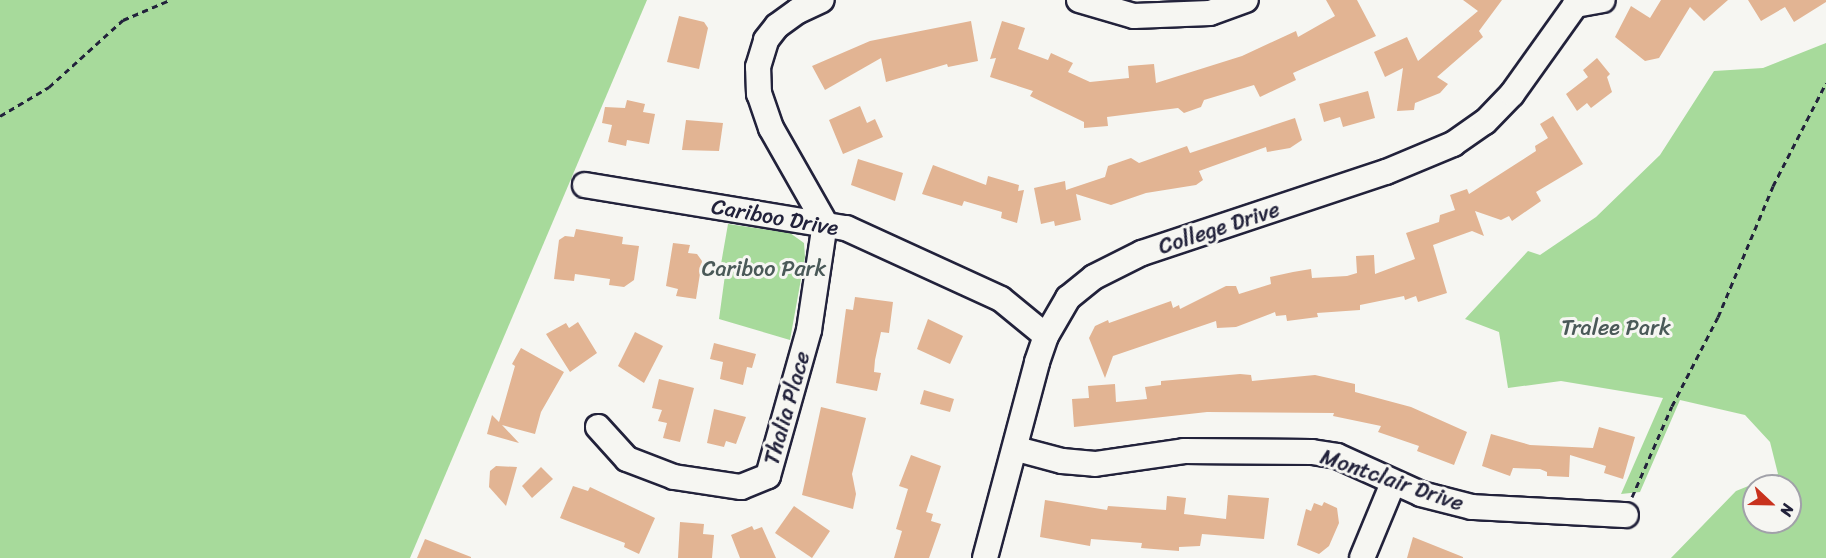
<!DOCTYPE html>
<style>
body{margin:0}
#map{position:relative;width:1826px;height:558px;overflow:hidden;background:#f6f6f2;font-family:Sriracha,sans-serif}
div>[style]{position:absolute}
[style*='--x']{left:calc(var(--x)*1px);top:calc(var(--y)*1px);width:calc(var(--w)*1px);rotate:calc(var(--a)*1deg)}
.green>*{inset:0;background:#a7da9b}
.building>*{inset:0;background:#e2b493}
.path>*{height:3px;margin-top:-1.5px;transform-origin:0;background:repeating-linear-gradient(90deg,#22223b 0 6px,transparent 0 10.5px)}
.roads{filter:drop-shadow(2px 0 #22223b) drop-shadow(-2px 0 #22223b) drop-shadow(0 2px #22223b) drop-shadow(0 -2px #22223b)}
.minor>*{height:24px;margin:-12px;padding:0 12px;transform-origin:12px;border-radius:12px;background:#f6f6f2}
span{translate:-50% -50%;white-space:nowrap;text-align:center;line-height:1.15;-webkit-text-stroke:6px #f6f6f2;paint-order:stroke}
.street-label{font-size:22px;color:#22223b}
.park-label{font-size:22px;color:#4a5958}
.north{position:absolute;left:1742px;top:474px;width:60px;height:60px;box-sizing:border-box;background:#f6f6f2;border:2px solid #a1a1a9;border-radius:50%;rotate:112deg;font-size:16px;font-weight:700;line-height:24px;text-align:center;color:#22223b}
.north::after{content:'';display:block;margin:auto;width:21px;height:27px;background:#c8321e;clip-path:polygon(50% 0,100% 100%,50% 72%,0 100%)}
</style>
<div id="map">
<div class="green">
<div style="clip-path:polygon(0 0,647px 0,410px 558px,0 558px)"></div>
<div style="clip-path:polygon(evenodd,1826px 43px,1826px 558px,1671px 558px,1736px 491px,1778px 474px,1770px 442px,1745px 415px,1680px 400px,1640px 492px,1621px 494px,1663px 398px,1561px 381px,1508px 388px,1499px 332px,1465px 319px,1528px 251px,1540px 255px,1596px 217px,1660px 155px,1714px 71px,1763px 68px,1826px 43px,1754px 486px,1790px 486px,1790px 522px,1754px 522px,1754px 486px)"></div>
<div style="clip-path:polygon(728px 224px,790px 233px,804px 243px,805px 257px,790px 340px,719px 319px,725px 275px,721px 264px)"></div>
</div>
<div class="building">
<div style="clip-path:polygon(1326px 0,1357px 0,1376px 36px,1293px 73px,1296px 80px,1260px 97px,1254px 85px,1204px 100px,1201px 107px,1184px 113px,1178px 108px,1107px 117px,1108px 126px,1084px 128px,1084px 122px,1030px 96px,1033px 91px,990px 77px,996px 58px,990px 59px,1002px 21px,1025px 28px,1018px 49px,1048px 60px,1051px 53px,1073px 63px,1068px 72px,1090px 82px,1129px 78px,1128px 66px,1154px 64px,1156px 83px,1242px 56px,1296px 31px,1298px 37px,1335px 16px)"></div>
<div style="clip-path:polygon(1463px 0,1502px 0,1479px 31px,1483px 37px,1437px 77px,1448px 84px,1440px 93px,1415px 103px,1414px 110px,1397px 111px,1403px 68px,1385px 77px,1374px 52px,1407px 37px,1418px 61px,1478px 11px)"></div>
<div style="clip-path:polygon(1661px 0,1728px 0,1704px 21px,1690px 7px,1659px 58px,1645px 61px,1615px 37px,1631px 6px,1650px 18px)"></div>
<div style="clip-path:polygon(1748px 0,1826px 0,1826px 2px,1794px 22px,1785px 7px,1761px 21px)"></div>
<div style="clip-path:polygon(679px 16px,704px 22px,708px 28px,699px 69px,667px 62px)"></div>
<div style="clip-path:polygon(971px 21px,978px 61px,948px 67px,947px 64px,886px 82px,881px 58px,825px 90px,812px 66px,870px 41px)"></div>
<div style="clip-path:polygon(1597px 58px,1610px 74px,1607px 77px,1612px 92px,1591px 108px,1587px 103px,1577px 111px,1566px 94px,1588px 77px,1583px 70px)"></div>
<div style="clip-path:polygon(1368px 91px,1375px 118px,1343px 127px,1340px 117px,1324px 122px,1319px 104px)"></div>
<div style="clip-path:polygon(627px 100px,645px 104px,643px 112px,655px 114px,649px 144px,627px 140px,626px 146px,608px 142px,612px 125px,602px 123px,605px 107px,625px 108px)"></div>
<div style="clip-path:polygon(860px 106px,867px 123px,875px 119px,883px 137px,843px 154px,829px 120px)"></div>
<div style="clip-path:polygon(1553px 116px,1583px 164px,1536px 192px,1541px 201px,1512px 221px,1509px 216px,1501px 220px,1475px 211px,1484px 236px,1472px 231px,1433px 245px,1447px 293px,1418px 302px,1416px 296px,1405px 300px,1404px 296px,1360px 305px,1360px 310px,1317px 313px,1318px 317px,1287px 321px,1286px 315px,1276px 316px,1275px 312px,1236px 327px,1217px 328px,1216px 321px,1113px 356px,1105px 378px,1089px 338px,1095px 326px,1108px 320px,1109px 323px,1171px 301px,1173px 308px,1179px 305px,1180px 309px,1226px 286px,1236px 286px,1239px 294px,1271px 284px,1270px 277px,1293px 272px,1311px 269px,1312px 278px,1347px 276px,1357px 273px,1356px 256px,1374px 255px,1375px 274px,1415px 259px,1406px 233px,1439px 222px,1440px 215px,1455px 210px,1450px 195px,1467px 189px,1469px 194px,1536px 151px,1535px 146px,1548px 138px,1540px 124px)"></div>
<div style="clip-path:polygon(1295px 118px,1302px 140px,1290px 148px,1267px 152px,1266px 147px,1199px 171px,1203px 180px,1196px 185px,1146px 193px,1111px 205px,1076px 194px,1081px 220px,1055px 226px,1054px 221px,1041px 224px,1034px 188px,1065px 181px,1066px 190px,1105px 177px,1108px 166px,1131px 158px,1139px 163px,1187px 146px,1190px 153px)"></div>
<div style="clip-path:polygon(686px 120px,723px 123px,719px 151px,682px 150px)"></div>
<div style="clip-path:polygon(858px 159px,903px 173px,895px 201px,851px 185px)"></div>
<div style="clip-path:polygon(933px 165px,986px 185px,988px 176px,1019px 185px,1018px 191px,1024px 190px,1017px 223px,1001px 218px,1002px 212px,964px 201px,962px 206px,922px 194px)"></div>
<div style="clip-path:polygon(576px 229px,623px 237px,622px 244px,639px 246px,634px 280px,624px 287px,609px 285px,610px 279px,575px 274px,574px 281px,554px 279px,559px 240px,565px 236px,574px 237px)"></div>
<div style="clip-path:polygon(673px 243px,690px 245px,688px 253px,697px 254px,702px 261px,696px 299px,676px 296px,678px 289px,666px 286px)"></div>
<div style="clip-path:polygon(855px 297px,893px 302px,889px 333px,881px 332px,875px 360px,874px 372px,881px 373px,877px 391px,836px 383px,846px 309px,853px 310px)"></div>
<div style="clip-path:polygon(928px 319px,963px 336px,950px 364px,917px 349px)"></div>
<div style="clip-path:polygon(578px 322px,597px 353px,570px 372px,546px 334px,566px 323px,569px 328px)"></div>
<div style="clip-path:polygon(635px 332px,663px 346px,644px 383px,618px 366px)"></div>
<div style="clip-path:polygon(714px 343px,756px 354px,752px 368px,747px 367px,743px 385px,720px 379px,723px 362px,710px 359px)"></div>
<div style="clip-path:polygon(521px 348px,564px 372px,541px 412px,535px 434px,502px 425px,519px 443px,487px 434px,492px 415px,499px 422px,515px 366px,512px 364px)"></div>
<div style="clip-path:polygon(1240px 374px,1251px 375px,1252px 381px,1315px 375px,1355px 384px,1355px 392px,1411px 407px,1467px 432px,1454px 465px,1417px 451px,1419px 446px,1378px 432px,1381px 426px,1333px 416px,1334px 413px,1207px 412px,1074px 427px,1072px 399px,1089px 398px,1088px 386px,1115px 384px,1116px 402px,1147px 399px,1145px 387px,1161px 385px,1161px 381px)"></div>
<div style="clip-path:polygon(659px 379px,694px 388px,680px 442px,663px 438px,667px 423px,658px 421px,662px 410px,652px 408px)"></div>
<div style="clip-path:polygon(924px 390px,954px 399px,950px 412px,920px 404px)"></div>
<div style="clip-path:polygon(821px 407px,866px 418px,852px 474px,856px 494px,853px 509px,802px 495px)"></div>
<div style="clip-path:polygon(714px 409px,746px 417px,736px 444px,726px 441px,724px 447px,707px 443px)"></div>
<div style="clip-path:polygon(1599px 427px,1635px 437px,1623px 479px,1604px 473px,1606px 466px,1570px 455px,1569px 477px,1547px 476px,1547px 472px,1540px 469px,1513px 468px,1510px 476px,1482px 466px,1491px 434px,1530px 445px,1593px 448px)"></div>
<div style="clip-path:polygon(911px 455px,941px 466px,926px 512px,933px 514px,931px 521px,941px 524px,929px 558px,894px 558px,902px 531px,896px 529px,908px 489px,899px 486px)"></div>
<div style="clip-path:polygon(496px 466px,517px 467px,506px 506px,489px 487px,490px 471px)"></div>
<div style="clip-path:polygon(541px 467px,553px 479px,532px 498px,522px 486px)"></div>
<div style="clip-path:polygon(573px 486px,588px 491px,590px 487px,655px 518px,639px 554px,624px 547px,625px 543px,560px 518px)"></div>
<div style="clip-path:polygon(1228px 495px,1269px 498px,1264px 539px,1202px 534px,1200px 546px,1179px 547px,1179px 551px,1141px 548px,1142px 543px,1091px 539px,1090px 546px,1040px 537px,1045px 500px,1107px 510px,1108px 506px,1166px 510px,1167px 496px,1186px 498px,1184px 514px,1226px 519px)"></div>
<div style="clip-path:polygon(1324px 502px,1337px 508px,1339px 523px,1329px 546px,1319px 554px,1297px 545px,1306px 509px,1311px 511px,1314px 503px,1322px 506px)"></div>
<div style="clip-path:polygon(794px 506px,830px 531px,812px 558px,775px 533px)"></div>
<div style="clip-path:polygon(680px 522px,704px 524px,703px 534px,714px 535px,712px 558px,678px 558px)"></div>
<div style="clip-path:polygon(752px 526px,754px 530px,762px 527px,776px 558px,740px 558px,731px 535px)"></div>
<div style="clip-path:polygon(1413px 537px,1463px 557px,1463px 558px,1407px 558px)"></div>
<div style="clip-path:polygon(425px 539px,471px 557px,471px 558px,417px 558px)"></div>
</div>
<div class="path">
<div style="--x:0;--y:116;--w:57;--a:-30.6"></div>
<div style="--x:49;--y:87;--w:100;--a:-42.2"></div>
<div style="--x:123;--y:20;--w:51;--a:-23.1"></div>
<div style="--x:1632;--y:497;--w:99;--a:-66.3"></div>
<div style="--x:1672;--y:406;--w:100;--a:-62.7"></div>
<div style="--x:1718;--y:317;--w:142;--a:-67.2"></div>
<div style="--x:1773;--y:186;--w:116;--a:-62.8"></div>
</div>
<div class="roads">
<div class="minor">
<div style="--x:1079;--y:0;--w:57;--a:16.2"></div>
<div style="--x:1134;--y:16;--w:76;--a:-2.3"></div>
<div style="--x:1210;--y:13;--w:38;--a:-20"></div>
<div style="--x:1575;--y:5;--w:28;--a:-10"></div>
<div style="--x:585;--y:185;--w:265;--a:9.4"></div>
<div style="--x:846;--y:228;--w:170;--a:24.6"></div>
<div style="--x:1001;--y:299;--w:58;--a:39.4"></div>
<div style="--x:598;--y:427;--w:43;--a:47.8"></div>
<div style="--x:627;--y:459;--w:50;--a:21"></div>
<div style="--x:674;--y:477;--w:68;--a:8.5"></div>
<div style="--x:741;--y:487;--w:29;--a:-22"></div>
<div style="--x:768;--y:476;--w:152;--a:-74.3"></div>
<div style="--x:809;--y:330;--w:108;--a:-81.5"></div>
<div style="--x:825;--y:223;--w:109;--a:-119.6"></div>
<div style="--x:771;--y:128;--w:36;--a:-109"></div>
<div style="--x:759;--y:94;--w:27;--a:-92"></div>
<div style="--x:758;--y:67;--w:28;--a:-73"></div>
<div style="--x:766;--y:40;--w:18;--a:-52"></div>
<div style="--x:777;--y:26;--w:26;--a:-36"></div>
<div style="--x:798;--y:11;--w:26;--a:-25"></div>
<div style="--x:1017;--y:449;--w:47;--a:14.9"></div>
<div style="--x:1062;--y:461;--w:33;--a:5"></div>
<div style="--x:1095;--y:464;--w:90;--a:-8.3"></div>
<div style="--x:1184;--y:451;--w:128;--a:0.4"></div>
<div style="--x:1312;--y:452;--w:25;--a:9"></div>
<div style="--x:1337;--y:456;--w:92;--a:24.3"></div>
<div style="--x:1421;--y:494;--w:53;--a:14.3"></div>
<div style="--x:1472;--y:507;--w:154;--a:3"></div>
<div style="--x:985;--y:558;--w:203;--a:-75.1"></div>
<div style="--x:1037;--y:362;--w:28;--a:-71"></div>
<div style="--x:1046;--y:336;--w:44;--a:-59.9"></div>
<div style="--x:1068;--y:298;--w:33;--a:-39"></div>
<div style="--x:1094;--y:277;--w:54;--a:-26.6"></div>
<div style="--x:1142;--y:253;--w:257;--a:-18.4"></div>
<div style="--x:1386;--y:172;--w:73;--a:-22.7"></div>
<div style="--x:1453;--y:144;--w:39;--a:-35"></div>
<div style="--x:1485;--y:122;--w:39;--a:-46"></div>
<div style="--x:1512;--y:94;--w:115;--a:-54.5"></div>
<div style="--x:1362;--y:558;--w:81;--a:-67.5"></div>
</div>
</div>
<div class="street-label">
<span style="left:775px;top:217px;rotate:10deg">Cariboo Drive</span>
<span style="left:1219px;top:228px;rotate:-18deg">College Drive</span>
<span style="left:787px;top:408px;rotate:-74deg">Thalia Place</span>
<span style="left:1392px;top:480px;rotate:19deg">Montclair Drive</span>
</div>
<div class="park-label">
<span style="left:764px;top:269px">Cariboo Park</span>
<span style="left:1616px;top:328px">Tralee Park</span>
</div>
<div class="north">N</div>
</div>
